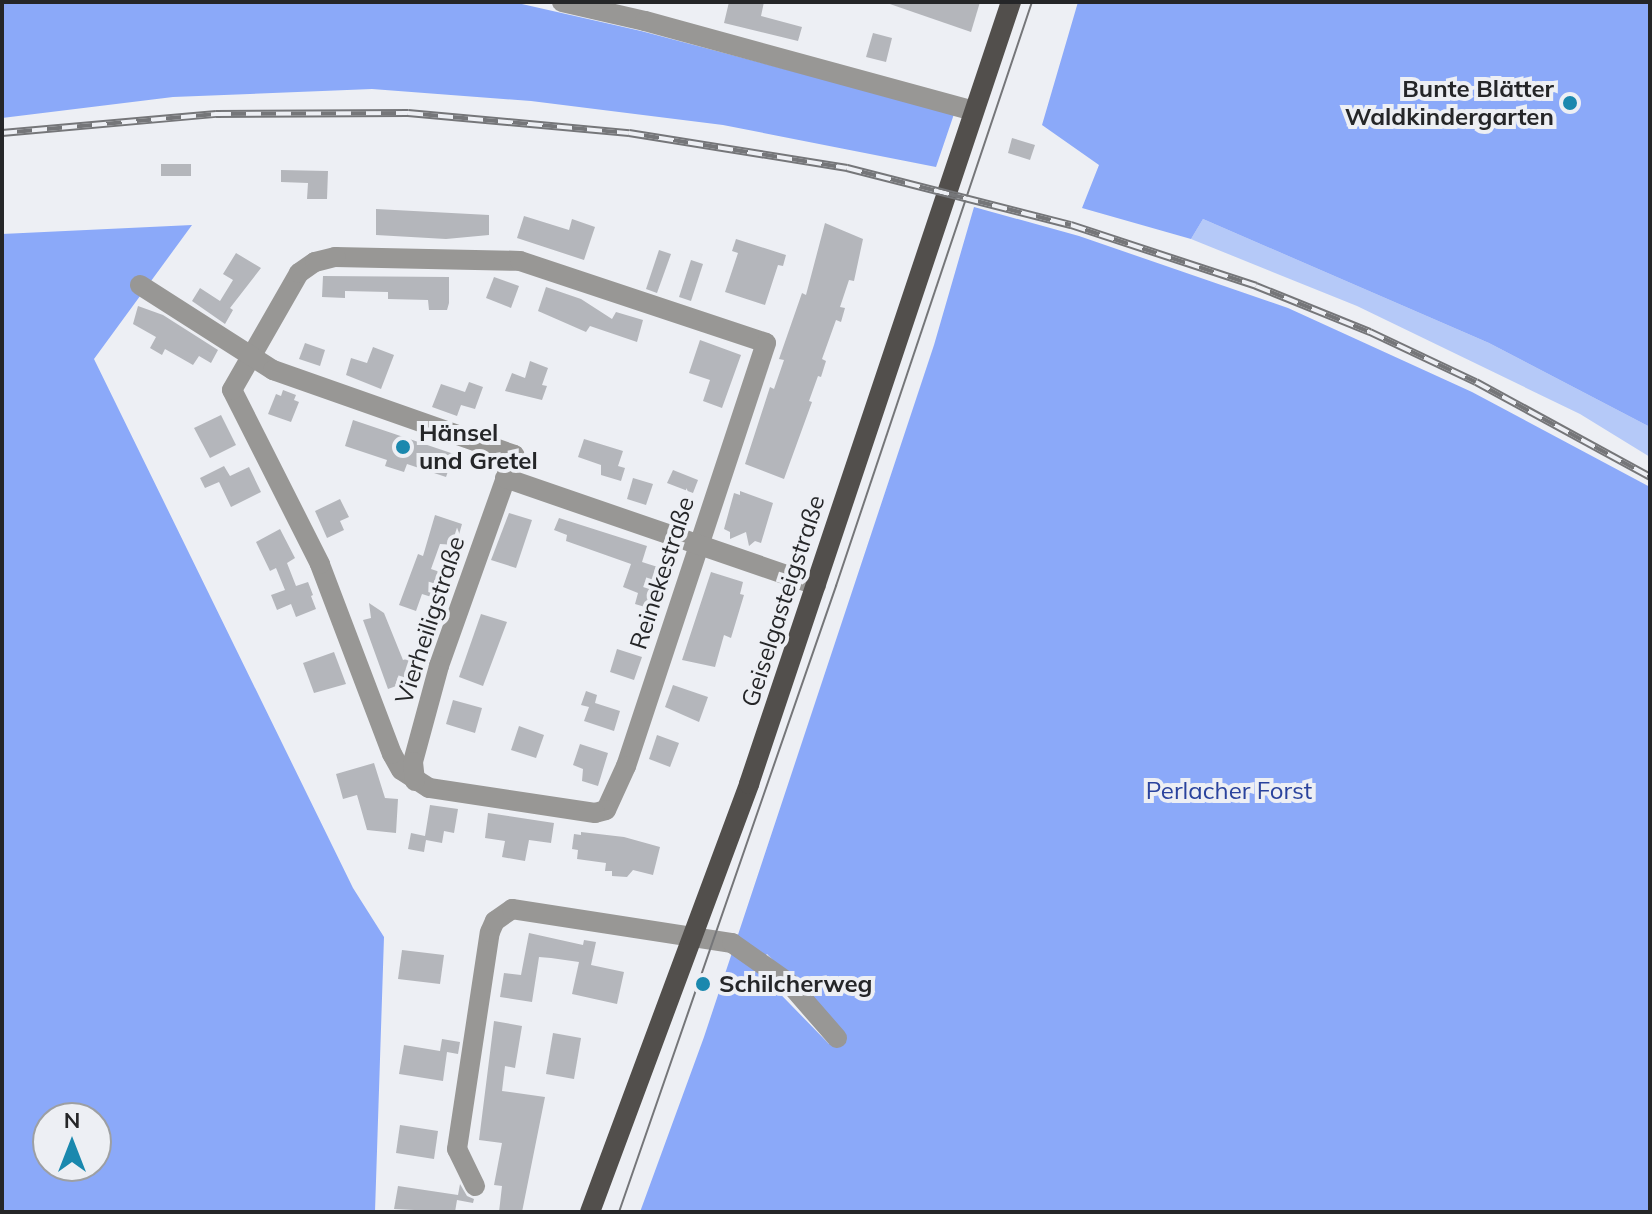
<!DOCTYPE html>
<meta charset="utf-8">
<style>
body{margin:0}
#map{position:relative;width:1652px;height:1214px;overflow:hidden;background:#edeff4;font-family:Mulish,sans-serif}
div>[style]{position:absolute}
[style*='--x']{left:calc(var(--x)*1px);top:calc(var(--y)*1px);width:calc(var(--w)*1px);rotate:calc(var(--a)*1deg)}
.green>*{inset:0;background:#b5c9f8}
.forest>*{inset:0;background:#8ba9f9}
.building>*{inset:0;background:#b4b6bb}
.minor>*{height:20px;margin:-10px;padding:0 10px;transform-origin:10px;border-radius:10px;background:#989795}
.major>*{height:20px;margin:-10px;padding:0 10px;transform-origin:10px;border-radius:10px;background:#524f4c}
.tram>*{height:2px;margin:-1px;padding:0 1px;transform-origin:1px;border-radius:1px;background:#757679}
.rail>*{height:8px;margin-top:-4px;transform-origin:0;background:repeating-linear-gradient(90deg,#edeff4 0 15px,#757679 0 30px);box-sizing:border-box;border-block:2px solid #757679}
.dots>*{width:22px;height:22px;translate:-50% -50%;box-sizing:border-box;border:4px solid #edeff4;border-radius:50%}
span{translate:-50% -50%;white-space:nowrap;text-align:center;line-height:1.15;-webkit-text-stroke:8px #edeff4;paint-order:stroke}
.poi-label{font-size:24px;color:#252628;font-weight:700}
.right{translate:-100% -50%;text-align:right}
.left{translate:0 -50%;text-align:left}
.street-label{font-size:24px;color:#252628}
.park-label{font-size:24px;color:#2a439d}
.frame{position:absolute;inset:0;border:4px solid #252628;pointer-events:none}
.north{position:absolute;left:32px;top:1102px;width:80px;height:80px;box-sizing:border-box;background:#edeff4;border:2px solid #9d9fa2;border-radius:50%;rotate:0deg;font-size:22px;font-weight:700;line-height:32px;text-align:center;color:#252628}
.north::after{content:'';display:block;margin:auto;width:28px;height:36px;background:#1a88ae;clip-path:polygon(50% 0,100% 100%,50% 72%,0 100%)}
</style>
<div id="map">
<div class="green">
<div style="clip-path:polygon(1203px 219px,1489px 343px,1650px 427px,1650px 457px,1580px 414px,1357px 306px,1191px 239px)"></div>
</div>
<div class="forest">
<div style="clip-path:polygon(2px 2px,513px 2px,641px 31px,954px 114px,936px 167px,723px 125px,531px 101px,372px 89px,173px 97px,2px 118px)"></div>
<div style="clip-path:polygon(1078px 2px,1650px 2px,1650px 427px,1489px 343px,1203px 219px,1191px 239px,1082px 208px,1099px 165px,1042px 125px)"></div>
<div style="clip-path:polygon(evenodd,974px 207px,1079px 236px,1288px 308px,1472px 392px,1650px 487px,1650px 1212px,640px 1212px,704px 1037px,934px 345px,974px 207px,767px 954px,842px 1032px,829px 1044px,754px 967px,767px 954px)"></div>
<div style="clip-path:polygon(evenodd,192px 225px,94px 359px,353px 888px,384px 937px,375px 1212px,2px 1212px,2px 234px,192px 225px,48px 1118px,96px 1118px,96px 1166px,48px 1166px,48px 1118px)"></div>
</div>
<div class="building">
<div style="clip-path:polygon(729px 2px,764px 2px,761px 16px,802px 27px,798px 41px,724px 23px)"></div>
<div style="clip-path:polygon(884px 2px,980px 2px,971px 32px)"></div>
<div style="clip-path:polygon(873px 33px,892px 38px,886px 62px,866px 57px)"></div>
<div style="clip-path:polygon(1012px 138px,1035px 145px,1030px 160px,1008px 153px)"></div>
<div style="clip-path:polygon(161px 164px,191px 164px,191px 176px,161px 176px)"></div>
<div style="clip-path:polygon(281px 170px,328px 171px,327px 199px,307px 199px,308px 183px,281px 182px)"></div>
<div style="clip-path:polygon(376px 209px,489px 215px,489px 235px,446px 239px,376px 235px)"></div>
<div style="clip-path:polygon(524px 216px,569px 230px,572px 219px,595px 227px,584px 260px,517px 238px)"></div>
<div style="clip-path:polygon(825px 223px,863px 239px,854px 281px,849px 280px,840px 307px,845px 308px,841px 322px,836px 320px,822px 359px,826px 361px,821px 377px,818px 376px,809px 401px,812px 402px,784px 479px,745px 464px,770px 387px,774px 389px,784px 360px,779px 359px,802px 293px,806px 295px)"></div>
<div style="clip-path:polygon(736px 239px,786px 255px,783px 266px,778px 265px,765px 305px,725px 292px,738px 253px,732px 251px)"></div>
<div style="clip-path:polygon(659px 250px,671px 254px,657px 293px,646px 289px)"></div>
<div style="clip-path:polygon(236px 253px,261px 268px,230px 308px,233px 310px,225px 324px,192px 301px,200px 288px,220px 301px,233px 280px,223px 274px)"></div>
<div style="clip-path:polygon(691px 260px,703px 264px,691px 301px,679px 297px)"></div>
<div style="clip-path:polygon(323px 276px,449px 277px,449px 303px,447px 310px,429px 310px,428px 300px,388px 299px,388px 292px,345px 291px,345px 298px,322px 297px)"></div>
<div style="clip-path:polygon(494px 277px,519px 286px,511px 308px,486px 298px)"></div>
<div style="clip-path:polygon(546px 287px,581px 299px,612px 319px,616px 312px,643px 320px,637px 342px,590px 326px,586px 332px,538px 311px)"></div>
<div style="clip-path:polygon(138px 306px,163px 315px,218px 350px,211px 363px,199px 356px,193px 365px,165px 349px,162px 355px,150px 348px,156px 337px,133px 324px)"></div>
<div style="clip-path:polygon(700px 340px,741px 355px,722px 408px,703px 401px,710px 380px,689px 373px)"></div>
<div style="clip-path:polygon(305px 343px,325px 350px,320px 366px,299px 359px)"></div>
<div style="clip-path:polygon(373px 347px,394px 355px,381px 389px,346px 375px,351px 358px,367px 363px)"></div>
<div style="clip-path:polygon(530px 361px,548px 368px,542px 385px,547px 386px,542px 400px,505px 391px,512px 373px,525px 378px)"></div>
<div style="clip-path:polygon(469px 382px,483px 387px,475px 409px,461px 405px,457px 416px,432px 407px,441px 384px,465px 392px)"></div>
<div style="clip-path:polygon(283px 390px,296px 395px,294px 400px,299px 402px,291px 422px,268px 414px,276px 394px,281px 396px)"></div>
<div style="clip-path:polygon(221px 415px,236px 445px,210px 458px,194px 428px)"></div>
<div style="clip-path:polygon(353px 420px,454px 454px,446px 477px,407px 464px,404px 472px,385px 466px,387px 460px,345px 446px)"></div>
<div style="clip-path:polygon(584px 439px,623px 451px,618px 466px,625px 468px,621px 481px,601px 475px,601px 465px,578px 457px)"></div>
<div style="clip-path:polygon(224px 466px,230px 476px,249px 467px,261px 492px,231px 507px,219px 482px,205px 488px,200px 478px)"></div>
<div style="clip-path:polygon(673px 470px,698px 480px,693px 493px,667px 483px)"></div>
<div style="clip-path:polygon(633px 478px,653px 484px,646px 505px,627px 499px)"></div>
<div style="clip-path:polygon(740px 491px,773px 503px,761px 543px,755px 541px,749px 546px,746px 532px,730px 539px,730px 532px,724px 529px,734px 493px,740px 495px)"></div>
<div style="clip-path:polygon(340px 499px,349px 517px,340px 521px,344px 530px,327px 538px,315px 511px)"></div>
<div style="clip-path:polygon(509px 513px,532px 520px,516px 568px,491px 560px)"></div>
<div style="clip-path:polygon(435px 515px,462px 524px,456px 545px,440px 544px,431px 569px,449px 575px,441px 600px,422px 594px,416px 611px,399px 605px,418px 554px,423px 556px)"></div>
<div style="clip-path:polygon(559px 518px,647px 546px,642px 562px,667px 570px,655px 610px,635px 604px,638px 593px,623px 587px,631px 564px,566px 541px,567px 535px,554px 530px)"></div>
<div style="clip-path:polygon(280px 529px,295px 558px,287px 563px,296px 586px,308px 582px,313px 595px,311px 596px,316px 609px,296px 617px,291px 604px,277px 610px,271px 595px,285px 590px,276px 568px,270px 571px,256px 542px)"></div>
<div style="clip-path:polygon(711px 572px,743px 582px,740px 594px,744px 595px,731px 638px,724px 635px,715px 667px,682px 660px)"></div>
<div style="clip-path:polygon(369px 603px,384px 613px,403px 660px,417px 655px,421px 677px,388px 689px,363px 620px,371px 618px)"></div>
<div style="clip-path:polygon(481px 614px,507px 622px,483px 686px,459px 677px)"></div>
<div style="clip-path:polygon(617px 649px,642px 657px,634px 680px,610px 672px)"></div>
<div style="clip-path:polygon(334px 652px,346px 684px,314px 693px,303px 663px)"></div>
<div style="clip-path:polygon(673px 685px,708px 697px,699px 722px,665px 707px)"></div>
<div style="clip-path:polygon(586px 691px,597px 695px,595px 703px,620px 711px,614px 731px,584px 721px,589px 707px,581px 705px)"></div>
<div style="clip-path:polygon(453px 700px,482px 708px,475px 733px,446px 724px)"></div>
<div style="clip-path:polygon(519px 726px,544px 735px,536px 758px,511px 750px)"></div>
<div style="clip-path:polygon(657px 735px,679px 743px,670px 767px,649px 759px)"></div>
<div style="clip-path:polygon(580px 744px,608px 753px,598px 786px,582px 781px,583px 769px,573px 765px)"></div>
<div style="clip-path:polygon(374px 763px,385px 798px,398px 799px,396px 833px,367px 830px,357px 795px,343px 799px,336px 774px)"></div>
<div style="clip-path:polygon(430px 805px,458px 809px,454px 833px,444px 831px,442px 843px,426px 840px,424px 852px,408px 849px,411px 833px,425px 836px)"></div>
<div style="clip-path:polygon(488px 813px,554px 823px,551px 843px,529px 840px,525px 861px,502px 857px,505px 841px,485px 838px)"></div>
<div style="clip-path:polygon(581px 832px,624px 837px,660px 847px,653px 875px,633px 870px,627px 877px,612px 876px,612px 871px,605px 871px,606px 863px,577px 859px,578px 850px,572px 849px,574px 834px,581px 835px)"></div>
<div style="clip-path:polygon(529px 933px,583px 945px,584px 940px,596px 942px,591px 965px,624px 972px,617px 1004px,572px 994px,579px 962px,551px 958px,539px 957px,532px 1002px,500px 997px,504px 973px,521px 975px)"></div>
<div style="clip-path:polygon(402px 950px,444px 955px,440px 984px,398px 979px)"></div>
<div style="clip-path:polygon(494px 1021px,522px 1026px,515px 1068px,505px 1066px,502px 1091px,545px 1097px,522px 1212px,499px 1212px,502px 1186px,494px 1185px,502px 1143px,479px 1140px)"></div>
<div style="clip-path:polygon(553px 1033px,581px 1038px,574px 1079px,546px 1074px)"></div>
<div style="clip-path:polygon(442px 1039px,460px 1042px,458px 1054px,447px 1052px,443px 1081px,399px 1074px,404px 1045px,440px 1051px)"></div>
<div style="clip-path:polygon(400px 1125px,438px 1131px,434px 1159px,396px 1153px)"></div>
<div style="clip-path:polygon(460px 1184px,467px 1196px,474px 1199px,473px 1203px,457px 1200px,455px 1212px,394px 1209px,398px 1186px,458px 1195px)"></div>
</div>
<div class="minor">
<div style="--x:562;--y:2;--w:85;--a:12.9"></div>
<div style="--x:645;--y:21;--w:341;--a:15.3"></div>
<div style="--x:335;--y:257;--w:185;--a:1.2"></div>
<div style="--x:520;--y:261;--w:259;--a:18.4"></div>
<div style="--x:766;--y:343;--w:446;--a:108.3"></div>
<div style="--x:626;--y:766;--w:48;--a:114.4"></div>
<div style="--x:606;--y:810;--w:11;--a:165"></div>
<div style="--x:595;--y:813;--w:168;--a:-171.4"></div>
<div style="--x:429;--y:788;--w:33;--a:-147"></div>
<div style="--x:401;--y:770;--w:18;--a:-119"></div>
<div style="--x:392;--y:754;--w:203;--a:-110.8"></div>
<div style="--x:320;--y:564;--w:195;--a:-116.8"></div>
<div style="--x:232;--y:390;--w:135;--a:-60.2"></div>
<div style="--x:299;--y:273;--w:19;--a:-35"></div>
<div style="--x:315;--y:262;--w:21;--a:-14"></div>
<div style="--x:140;--y:285;--w:158;--a:32.6"></div>
<div style="--x:273;--y:370;--w:256;--a:19.4"></div>
<div style="--x:514;--y:455;--w:224;--a:109.6"></div>
<div style="--x:439;--y:666;--w:99;--a:105.2"></div>
<div style="--x:413;--y:762;--w:19;--a:84"></div>
<div style="--x:505;--y:478;--w:329;--a:19"></div>
<div style="--x:475;--y:1186;--w:41;--a:-115.9"></div>
<div style="--x:457;--y:1149;--w:219;--a:-81.4"></div>
<div style="--x:490;--y:932;--w:12;--a:-66"></div>
<div style="--x:495;--y:921;--w:21;--a:-35"></div>
<div style="--x:512;--y:909;--w:223;--a:8.8"></div>
<div style="--x:732;--y:943;--w:70;--a:35.1"></div>
<div style="--x:789;--y:983;--w:73;--a:48.9"></div>
</div>
<div class="major">
<div style="--x:590;--y:1212;--w:457;--a:-69.6"></div>
<div style="--x:749;--y:784;--w:825;--a:-71.48"></div>
</div>
<div class="tram">
<div style="--x:619;--y:1212;--w:663;--a:-70.88"></div>
<div style="--x:836;--y:586;--w:616;--a:-71.45"></div>
</div>
<div class="rail">
<div style="--x:2;--y:133;--w:215;--a:-5.1"></div>
<div style="--x:216;--y:114;--w:192;--a:-0.3"></div>
<div style="--x:408;--y:113;--w:222;--a:5.2"></div>
<div style="--x:629;--y:133;--w:221;--a:9.1"></div>
<div style="--x:847;--y:168;--w:231;--a:14.3"></div>
<div style="--x:1071;--y:225;--w:195;--a:18.2"></div>
<div style="--x:1256;--y:286;--w:123;--a:22"></div>
<div style="--x:1370;--y:332;--w:117;--a:25.3"></div>
<div style="--x:1476;--y:382;--w:198;--a:28.6"></div>
</div>
<div class="dots">
<div style="left:1570px;top:103px;background:#1a88ae"></div>
<div style="left:403px;top:447px;background:#1a88ae"></div>
<div style="left:703px;top:984px;background:#1a88ae"></div>
</div>
<div class="poi-label">
<span class="right" style="left:1554px;top:103px">Bunte Blätter<br>Waldkindergarten</span>
<span class="left" style="left:419px;top:447px">Hänsel<br>und Gretel</span>
<span class="left" style="left:719px;top:984px">Schilcherweg</span>
</div>
<div class="street-label">
<span style="left:662px;top:573px;rotate:-72deg">Reinekestraße</span>
<span style="left:783px;top:601px;rotate:-72deg">Geiselgasteigstraße</span>
<span style="left:430px;top:620px;rotate:-72deg">Vierheiligstraße</span>
</div>
<div class="park-label">
<span style="left:1229px;top:791px">Perlacher Forst</span>
</div>
<div class="frame"></div>
<div class="north">N</div>
</div>
